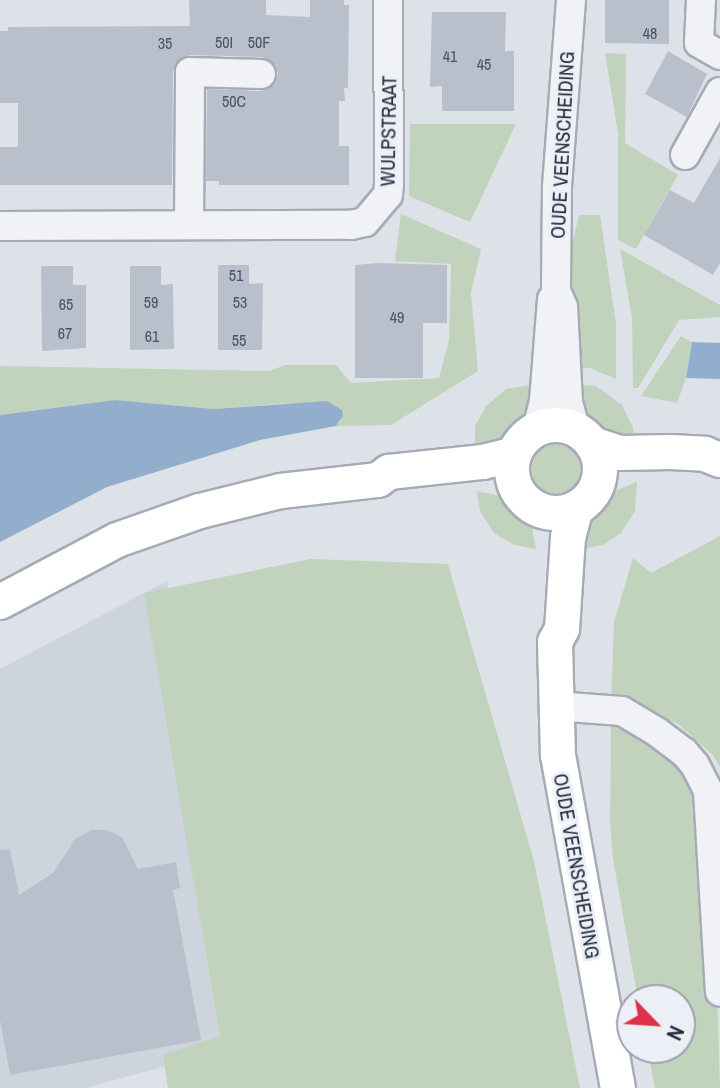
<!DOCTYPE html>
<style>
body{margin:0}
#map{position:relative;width:720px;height:1088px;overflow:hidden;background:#dde1e8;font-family:"Archivo Narrow",sans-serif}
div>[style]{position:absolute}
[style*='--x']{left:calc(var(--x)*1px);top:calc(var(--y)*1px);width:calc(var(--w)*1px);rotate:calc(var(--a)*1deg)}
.built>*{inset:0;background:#ced4de}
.green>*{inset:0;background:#c2d3bd}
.round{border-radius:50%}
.water>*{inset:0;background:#93aecd}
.building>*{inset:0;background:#b9c0cc}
.roads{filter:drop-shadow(2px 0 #a6abb6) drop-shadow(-2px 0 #a6abb6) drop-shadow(0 2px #a6abb6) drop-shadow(0 -2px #a6abb6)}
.minor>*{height:28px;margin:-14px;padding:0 14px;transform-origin:14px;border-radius:14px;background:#f0f2f6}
.major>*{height:34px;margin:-17px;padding:0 17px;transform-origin:17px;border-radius:17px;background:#fff}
.major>.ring{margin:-17px;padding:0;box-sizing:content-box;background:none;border:34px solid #fff;border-radius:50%}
span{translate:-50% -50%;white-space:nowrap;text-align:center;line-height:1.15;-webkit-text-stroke:6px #ecf0f6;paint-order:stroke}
.number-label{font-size:16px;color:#4a5264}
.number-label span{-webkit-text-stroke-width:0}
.street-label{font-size:20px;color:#252e41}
.north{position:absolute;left:616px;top:984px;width:80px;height:80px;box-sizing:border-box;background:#ecf0f6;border:2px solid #9ca2ae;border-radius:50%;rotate:115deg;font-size:22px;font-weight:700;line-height:32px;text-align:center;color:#252e41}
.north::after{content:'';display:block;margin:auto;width:28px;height:36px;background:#dc3348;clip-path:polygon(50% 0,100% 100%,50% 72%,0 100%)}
</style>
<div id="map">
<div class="built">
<div style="clip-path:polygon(167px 581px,240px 1046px,85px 1088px,0 1088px,0 669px)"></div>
</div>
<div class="green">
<div style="clip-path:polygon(605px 53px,626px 54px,625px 143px,678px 175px,636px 249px,618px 240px,618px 133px)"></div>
<div style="clip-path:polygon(410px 124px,516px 124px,470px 222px,409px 196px)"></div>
<div style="clip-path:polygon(401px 214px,481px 249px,471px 293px,478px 371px,391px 425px,336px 426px,341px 421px,288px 403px,214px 409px,115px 400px,0 415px,0 366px,269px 371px,285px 365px,336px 365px,351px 383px,439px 378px,449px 340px,451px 264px,395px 261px)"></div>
<div style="clip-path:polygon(579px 215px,600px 215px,616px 324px,616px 379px,590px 368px,574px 368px,568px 263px)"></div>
<div style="clip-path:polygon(620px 249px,720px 305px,720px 317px,679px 320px,638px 388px,633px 388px,632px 317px)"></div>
<div style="clip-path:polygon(681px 336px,692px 342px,686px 378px,677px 403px,641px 396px)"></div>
<div style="clip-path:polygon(539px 384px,527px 417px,496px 449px,475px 457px,475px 426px,486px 406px,506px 389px)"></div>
<div style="clip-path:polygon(573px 384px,596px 386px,622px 405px,633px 427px,635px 447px,603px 436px,588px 420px,582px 414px)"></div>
<div class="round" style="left:532px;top:444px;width:50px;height:50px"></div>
<div style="clip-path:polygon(637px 482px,635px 511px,621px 533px,603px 545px,581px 549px,591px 515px,612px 492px)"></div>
<div style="clip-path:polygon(477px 491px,500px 496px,525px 517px,532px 527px,536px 549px,514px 545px,494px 533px,480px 511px)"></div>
<div style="clip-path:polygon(720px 536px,720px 767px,713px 755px,677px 723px,611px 702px,614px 622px,633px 558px,651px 573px)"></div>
<div style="clip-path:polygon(311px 559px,448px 564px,534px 861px,580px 1088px,168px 1088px,163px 1055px,220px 1036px,144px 593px)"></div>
<div style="clip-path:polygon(611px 715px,681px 758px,712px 823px,720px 1088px,655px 1088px,647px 1048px,680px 1048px,680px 1000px,638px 1000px,613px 859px,610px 823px)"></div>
</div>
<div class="water">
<div style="clip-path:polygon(692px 342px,720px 343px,720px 379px,686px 378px)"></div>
<div style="clip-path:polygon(115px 400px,214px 409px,327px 401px,342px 410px,343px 416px,336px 426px,260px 440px,107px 487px,0 542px,0 415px)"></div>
</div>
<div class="building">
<div style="clip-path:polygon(189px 0,266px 0,266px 15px,310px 17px,310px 0,344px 0,344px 5px,349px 5px,348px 88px,344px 88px,345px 101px,339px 101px,339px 146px,349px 146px,349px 185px,219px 185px,219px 181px,206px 181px,207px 89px,261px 91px,275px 84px,278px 74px,276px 65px,262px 57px,190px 55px,176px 63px,173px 72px,172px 185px,0 185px,0 147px,18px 147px,18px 103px,0 103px,0 31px,8px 31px,8px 27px,190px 26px)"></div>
<div style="clip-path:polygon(605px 0,669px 0,669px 44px,605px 43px)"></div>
<div style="clip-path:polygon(432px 12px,506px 12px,505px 51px,514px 51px,514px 111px,442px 111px,442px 86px,430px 87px)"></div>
<div style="clip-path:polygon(668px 51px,707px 74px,687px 117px,645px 94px)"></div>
<div style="clip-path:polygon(720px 158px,720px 263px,713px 275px,644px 235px,670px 190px,694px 203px)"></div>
<div style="clip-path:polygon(379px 263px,447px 265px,447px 323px,423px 323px,423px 378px,355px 378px,355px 265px)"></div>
<div style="clip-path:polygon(218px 265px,249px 265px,249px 284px,263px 283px,262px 350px,218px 350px)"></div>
<div style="clip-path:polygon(41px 266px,73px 266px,73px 285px,86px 285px,86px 348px,42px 351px)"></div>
<div style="clip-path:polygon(130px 266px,161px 266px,161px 285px,173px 284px,174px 349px,130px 350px)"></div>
<div style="clip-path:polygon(92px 830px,106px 830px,122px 837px,138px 869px,176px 862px,180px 888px,173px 890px,201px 1040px,10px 1075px,0 1020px,0 850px,10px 849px,19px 895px,53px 873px,76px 838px)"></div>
</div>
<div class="roads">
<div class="minor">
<div style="--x:571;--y:0;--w:189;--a:94.3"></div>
<div style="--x:557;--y:188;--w:103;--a:90.6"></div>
<div style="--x:556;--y:291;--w:17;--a:66"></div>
<div style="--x:563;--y:307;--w:95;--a:87"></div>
<div style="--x:568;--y:402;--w:28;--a:75"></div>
<div style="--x:701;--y:0;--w:43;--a:92.7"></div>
<div style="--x:699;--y:43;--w:24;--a:30"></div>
<div style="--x:685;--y:155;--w:72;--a:-60.9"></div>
<div style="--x:189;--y:225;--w:153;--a:-89.6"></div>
<div style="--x:190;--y:72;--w:71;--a:1.6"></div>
<div style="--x:0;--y:226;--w:351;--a:-0.2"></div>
<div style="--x:351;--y:225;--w:14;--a:-12"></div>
<div style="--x:365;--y:222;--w:35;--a:-50"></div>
<div style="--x:388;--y:195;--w:11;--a:-85"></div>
<div style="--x:389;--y:184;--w:184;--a:-90.3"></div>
<div style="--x:537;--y:429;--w:29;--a:-76"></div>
<div style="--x:544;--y:401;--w:102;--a:-85.5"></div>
<div style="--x:555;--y:706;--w:67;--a:4.3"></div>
<div style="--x:622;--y:711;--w:41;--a:31"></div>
<div style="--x:657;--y:732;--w:34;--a:37"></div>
<div style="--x:684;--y:752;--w:17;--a:50"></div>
<div style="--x:695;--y:765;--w:29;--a:63"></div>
<div style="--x:708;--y:791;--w:201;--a:86.6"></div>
</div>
<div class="major">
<div class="ring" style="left:512px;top:425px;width:54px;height:54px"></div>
<div style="--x:592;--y:444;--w:29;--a:18"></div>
<div style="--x:620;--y:453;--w:51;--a:-1.1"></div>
<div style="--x:671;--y:452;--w:34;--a:3"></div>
<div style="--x:705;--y:454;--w:16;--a:22"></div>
<div style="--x:576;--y:508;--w:30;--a:105"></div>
<div style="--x:568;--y:537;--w:92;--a:93.7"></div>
<div style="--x:562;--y:629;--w:15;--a:118"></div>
<div style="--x:555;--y:642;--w:113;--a:88.5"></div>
<div style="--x:558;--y:755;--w:338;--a:79.8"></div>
<div style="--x:0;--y:602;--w:132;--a:-27.9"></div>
<div style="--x:117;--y:540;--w:88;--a:-19.3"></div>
<div style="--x:200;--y:511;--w:83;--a:-13.9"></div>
<div style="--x:281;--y:491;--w:98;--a:-6.5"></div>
<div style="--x:378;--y:480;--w:14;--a:-36"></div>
<div style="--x:389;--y:472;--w:95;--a:-6.1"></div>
<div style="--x:483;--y:462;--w:32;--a:-14"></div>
</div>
</div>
<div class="number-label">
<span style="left:650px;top:33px">48</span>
<span style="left:224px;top:42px">50I</span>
<span style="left:259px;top:42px">50F</span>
<span style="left:165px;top:43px">35</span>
<span style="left:450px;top:56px">41</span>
<span style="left:484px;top:64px">45</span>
<span style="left:234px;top:101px">50C</span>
<span style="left:236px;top:275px">51</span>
<span style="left:151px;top:302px">59</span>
<span style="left:240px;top:302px">53</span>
<span style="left:66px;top:304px">65</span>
<span style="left:397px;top:317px">49</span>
<span style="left:65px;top:333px">67</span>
<span style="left:152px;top:336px">61</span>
<span style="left:239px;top:340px">55</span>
</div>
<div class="street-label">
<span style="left:388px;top:131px;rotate:-89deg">WULPSTRAAT</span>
<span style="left:562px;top:145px;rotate:-87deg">OUDE VEENSCHEIDING</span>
<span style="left:577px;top:866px;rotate:80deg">OUDE VEENSCHEIDING</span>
</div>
<div class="north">N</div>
</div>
